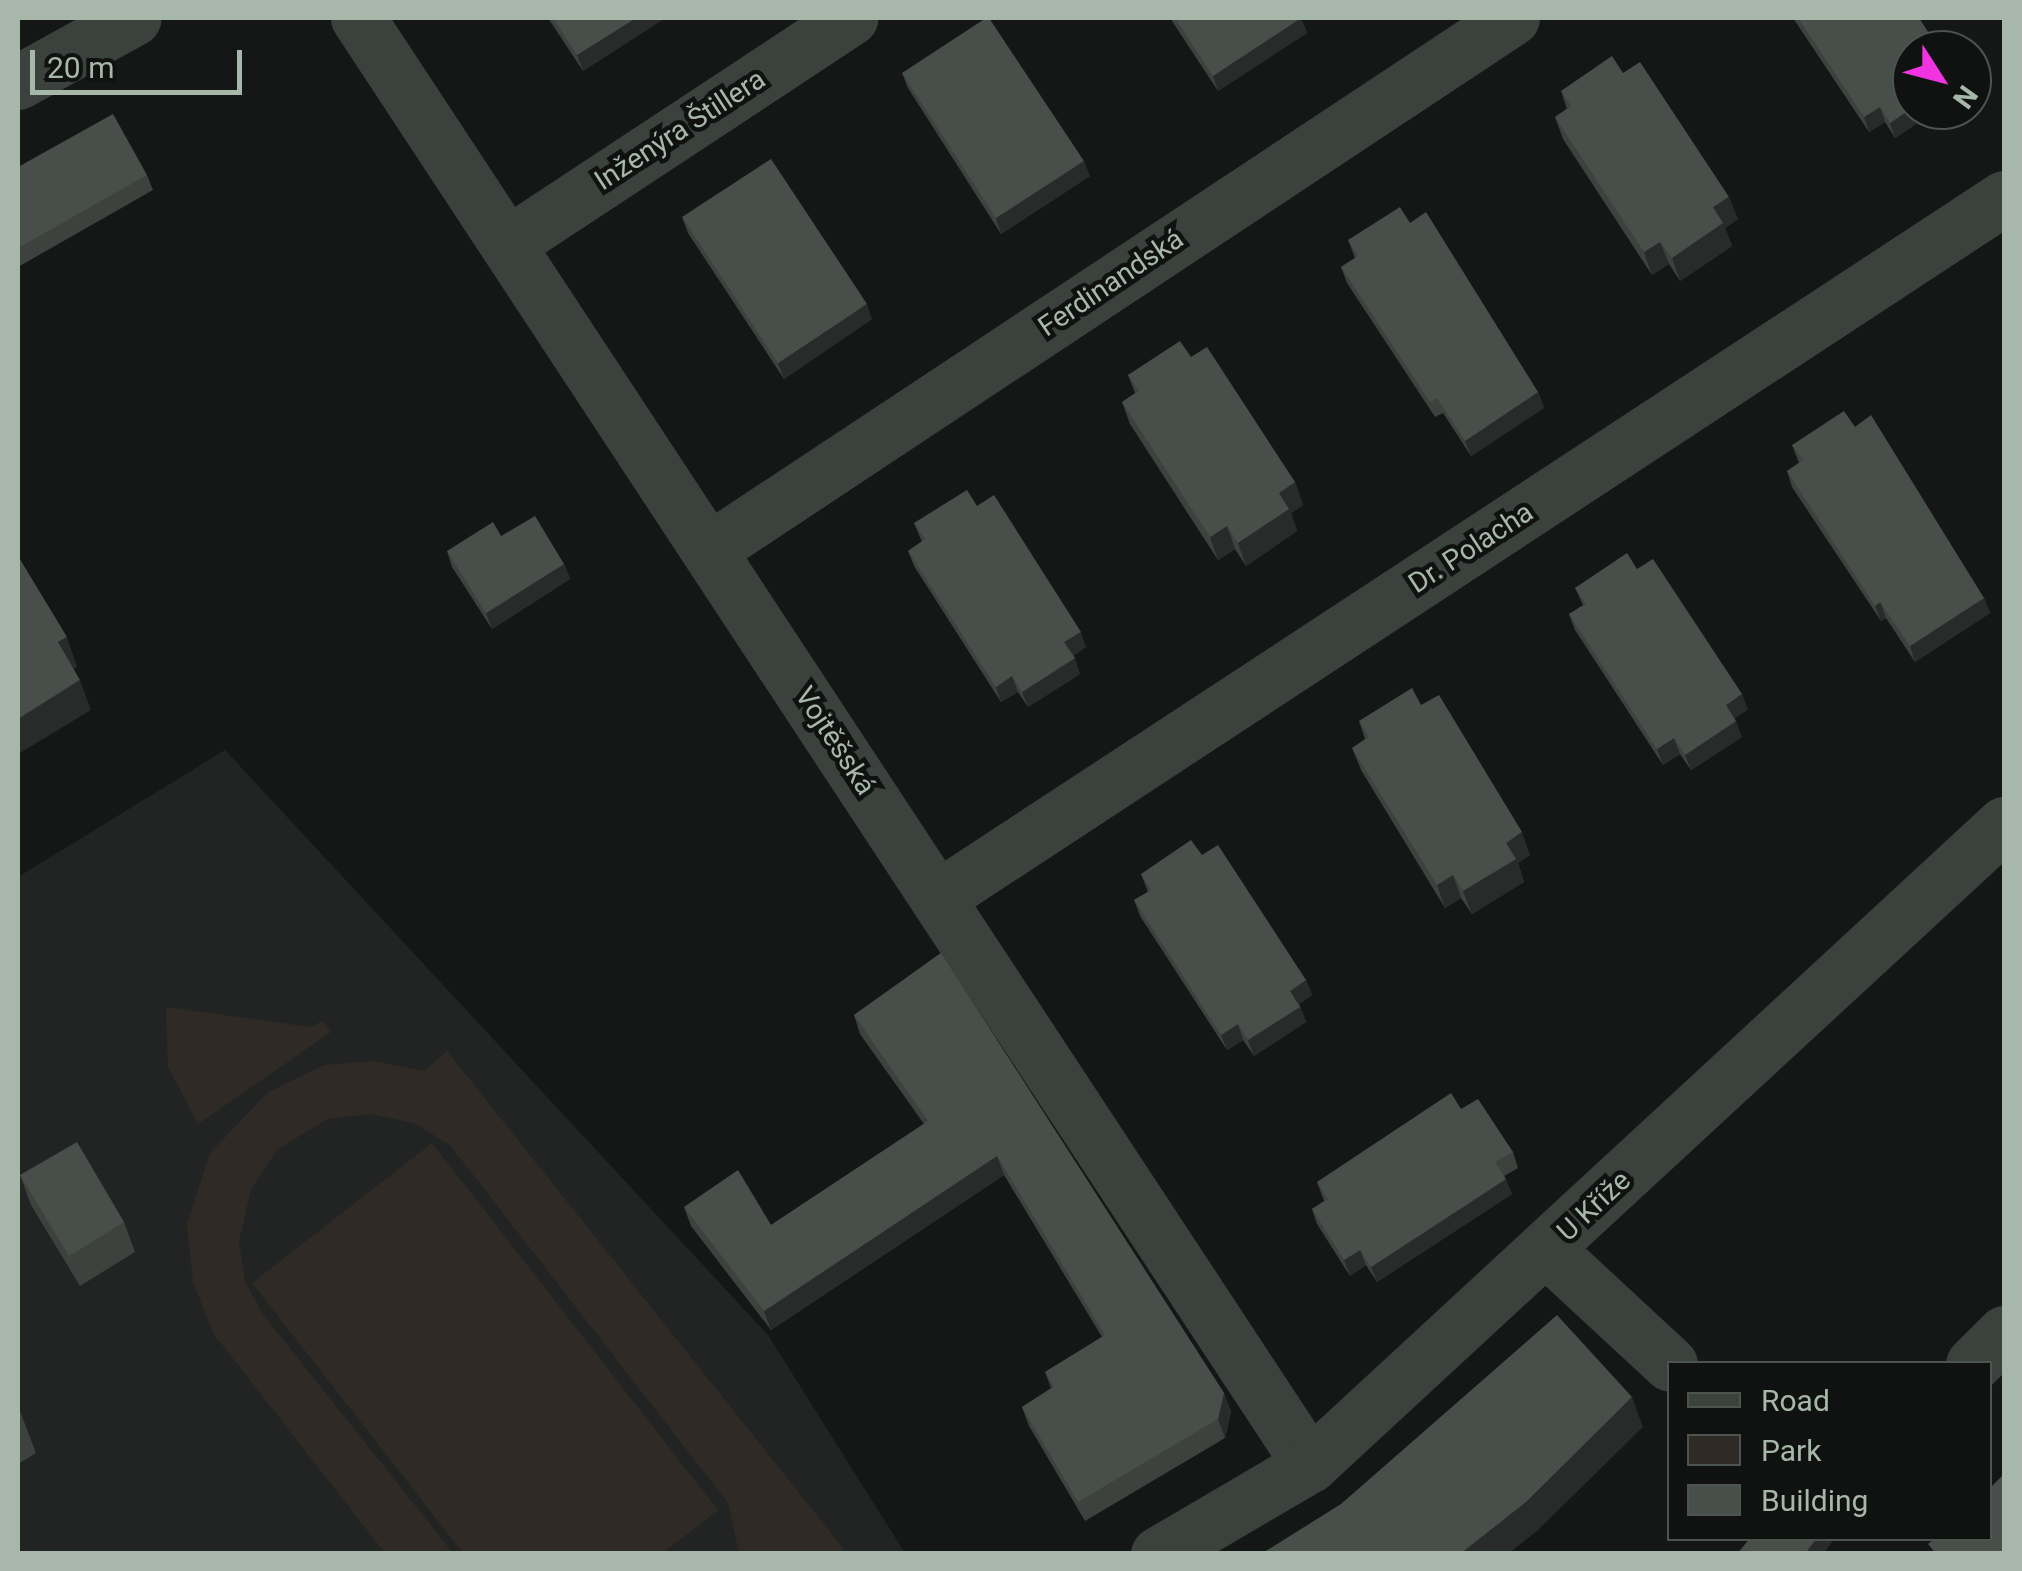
<!DOCTYPE html>
<meta charset="utf-8">
<style>
body{margin:0}
#map{position:relative;width:2022px;height:1571px;overflow:hidden;background:#151716;font-family:Roboto,sans-serif}
div>[style]{position:absolute}
[style*='--x']{left:calc(var(--x)*1px);top:calc(var(--y)*1px);width:calc(var(--w)*1px);rotate:calc(var(--a)*1deg)}
.built>*{inset:0;background:#212422}
.green>*{inset:0;background:#2f2a25}
.minor>*{height:55px;margin:-27.5px;padding:0 27.5px;transform-origin:27.5px;border-radius:27.5px;background:#3b413c}
.wall>*{inset:0;background:#3d423e}
.shaded-wall>*{inset:0;background:#282b29}
.building>*{inset:0;background:#484e4a}
span{translate:-50% -50%;white-space:nowrap;text-align:center;line-height:1.15;-webkit-text-stroke:9px #101211;paint-order:stroke}
.street-label{font-size:28px;color:#a7b7a9}
.frame{position:absolute;inset:0;border:20px solid #a7b7a9;pointer-events:none}
.legend{position:absolute;left:1667px;top:1361px;width:325px;height:180px;box-sizing:border-box;background:#101211;border:2px solid #4c544e;margin:0;padding:12px 18px;list-style:none;font-size:30px;color:#a7b7a9}
.legend li{display:flex;align-items:center;gap:20px;height:50px}
.legend b{width:50px;border:2px solid #4c544e}
.north{position:absolute;left:1892px;top:30px;width:100px;height:100px;box-sizing:border-box;background:#101211;border:2px solid #4c544e;border-radius:50%;rotate:126deg;font-size:28px;font-weight:700;line-height:40px;text-align:center;color:#a7b7a9}
.north::after{content:'';display:block;margin:auto;width:35px;height:45px;background:#f034e1;clip-path:polygon(50% 0,100% 100%,50% 72%,0 100%)}
.scale{position:absolute;left:30px;top:50px;width:212px;height:45px;box-sizing:border-box;border:5px solid #a7b7a9;border-top:0;padding-left:12px;font-size:30px;line-height:35px;white-space:nowrap;color:#a7b7a9;-webkit-text-stroke:8px #101211;paint-order:stroke}
</style>
<div id="map">
<div class="built">
<div style="clip-path:polygon(225px 750px,768px 1335px,905px 1553px,18px 1554px,18px 877px)"></div>
</div>
<div class="green">
<div style="clip-path:polygon(166px 1007px,311px 1027px,322px 1021px,331px 1032px,198px 1124px,168px 1067px)"></div>
<div style="clip-path:polygon(447px 1051px,847px 1553px,739px 1553px,728px 1503px,450px 1145px,414px 1123px,371px 1114px,327px 1119px,277px 1150px,251px 1189px,239px 1242px,245px 1281px,262px 1313px,453px 1553px,385px 1553px,213px 1333px,193px 1282px,187px 1224px,210px 1153px,267px 1093px,324px 1065px,374px 1061px,424px 1071px)"></div>
<div style="clip-path:polygon(432px 1143px,718px 1510px,663px 1553px,463px 1553px,252px 1283px)"></div>
</div>
<div class="minor">
<div style="--x:358;--y:18;--w:1732;--a:56.66"></div>
<div style="--x:18;--y:82;--w:132;--a:-28.9"></div>
<div style="--x:509;--y:243;--w:409;--a:-33.4"></div>
<div style="--x:710;--y:549;--w:962;--a:-33.51"></div>
<div style="--x:937;--y:898;--w:1276;--a:-33.27"></div>
<div style="--x:1546;--y:1249;--w:169;--a:42.8"></div>
<div style="--x:1973;--y:1364;--w:44;--a:-45"></div>
<div style="--x:1158;--y:1554;--w:176;--a:-30.4"></div>
<div style="--x:1310;--y:1465;--w:945;--a:-42.73"></div>
</div>
<div class="wall">
<div style="clip-path:polygon(548px 18px,665px 18px,583px 71px)"></div>
<div style="clip-path:polygon(1170px 18px,1301px 18px,1307px 33px,1218px 91px)"></div>
<div style="clip-path:polygon(1793px 18px,1919px 18px,1912px 110px,1937px 110px,1895px 138px,1885px 122px,1869px 132px)"></div>
<div style="clip-path:polygon(902px 73px,1090px 176px,1001px 234px,908px 88px)"></div>
<div style="clip-path:polygon(1623px 73px,1738px 219px,1725px 228px,1732px 246px,1680px 281px,1669px 264px,1652px 275px,1563px 139px,1555px 117px,1567px 109px,1561px 91px)"></div>
<div style="clip-path:polygon(18px 167px,147px 175px,153px 190px,18px 267px)"></div>
<div style="clip-path:polygon(682px 217px,872px 319px,784px 379px,688px 233px)"></div>
<div style="clip-path:polygon(1410px 223px,1538px 392px,1544px 408px,1471px 456px,1443px 413px,1435px 417px,1347px 283px,1341px 267px,1355px 258px,1348px 240px)"></div>
<div style="clip-path:polygon(1191px 357px,1295px 482px,1303px 505px,1291px 513px,1297px 531px,1246px 566px,1235px 549px,1218px 560px,1130px 424px,1122px 402px,1135px 393px,1128px 375px)"></div>
<div style="clip-path:polygon(1855px 427px,1984px 598px,1990px 613px,1915px 662px,1886px 618px,1881px 621px,1792px 487px,1787px 471px,1799px 463px,1792px 445px)"></div>
<div style="clip-path:polygon(977px 506px,1086px 647px,1073px 656px,1080px 674px,1028px 707px,1018px 692px,1001px 702px,914px 566px,908px 551px,922px 542px,914px 523px)"></div>
<div style="clip-path:polygon(447px 551px,564px 564px,570px 579px,492px 629px,452px 567px)"></div>
<div style="clip-path:polygon(1637px 569px,1748px 709px,1734px 719px,1742px 737px,1691px 770px,1680px 754px,1663px 765px,1575px 630px,1569px 614px,1583px 605px,1575px 588px)"></div>
<div style="clip-path:polygon(1421px 705px,1530px 855px,1518px 863px,1524px 882px,1472px 914px,1461px 898px,1445px 908px,1361px 770px,1352px 748px,1365px 739px,1359px 721px)"></div>
<div style="clip-path:polygon(1202px 855px,1306px 980px,1312px 995px,1299px 1004px,1306px 1022px,1254px 1056px,1243px 1040px,1227px 1050px,1140px 916px,1134px 900px,1148px 892px,1141px 874px)"></div>
<div style="clip-path:polygon(941px 953px,1224px 1393px,1231px 1412px,1225px 1438px,1085px 1521px,1029px 1426px,1022px 1407px,1051px 1388px,1045px 1372px,1102px 1337px,1004px 1175px,771px 1330px,691px 1226px,684px 1207px,771px 1225px,924px 1124px,860px 1034px,854px 1015px)"></div>
<div style="clip-path:polygon(1461px 1109px,1513px 1152px,1518px 1168px,1504px 1176px,1512px 1194px,1377px 1282px,1366px 1265px,1350px 1276px,1317px 1224px,1312px 1209px,1324px 1201px,1317px 1182px)"></div>
<div style="clip-path:polygon(20px 1175px,124px 1222px,135px 1252px,80px 1286px,31px 1205px)"></div>
<div style="clip-path:polygon(18px 1406px,36px 1453px,18px 1464px)"></div>
</div>
<div class="shaded-wall">
<div style="clip-path:polygon(636px 18px,665px 18px,583px 71px,577px 55px)"></div>
<div style="clip-path:polygon(1301px 18px,1307px 33px,1218px 91px,1213px 76px)"></div>
<div style="clip-path:polygon(1880px 107px,1885px 122px,1869px 132px,1864px 117px)"></div>
<div style="clip-path:polygon(1912px 108px,1912px 110px,1937px 110px,1895px 138px,1890px 123px)"></div>
<div style="clip-path:polygon(1084px 161px,1090px 176px,1001px 234px,996px 218px)"></div>
<div style="clip-path:polygon(1729px 197px,1738px 219px,1725px 228px,1732px 246px,1680px 281px,1672px 258px,1713px 207px)"></div>
<div style="clip-path:polygon(1660px 242px,1669px 264px,1652px 275px,1644px 252px)"></div>
<div style="clip-path:polygon(867px 304px,872px 319px,784px 379px,778px 363px)"></div>
<div style="clip-path:polygon(1538px 392px,1544px 408px,1471px 456px,1465px 441px)"></div>
<div style="clip-path:polygon(1295px 482px,1303px 505px,1291px 513px,1297px 531px,1246px 566px,1238px 543px,1279px 493px)"></div>
<div style="clip-path:polygon(1227px 526px,1235px 549px,1218px 560px,1210px 537px)"></div>
<div style="clip-path:polygon(564px 564px,570px 579px,492px 629px,486px 613px)"></div>
<div style="clip-path:polygon(1984px 598px,1990px 613px,1915px 662px,1910px 646px)"></div>
<div style="clip-path:polygon(1880px 602px,1886px 618px,1881px 621px,1875px 606px)"></div>
<div style="clip-path:polygon(1081px 632px,1086px 647px,1070px 658px,1064px 642px)"></div>
<div style="clip-path:polygon(67px 637px,77px 667px,69px 672px,58px 642px)"></div>
<div style="clip-path:polygon(1075px 658px,1080px 674px,1028px 707px,1022px 692px)"></div>
<div style="clip-path:polygon(1012px 676px,1018px 692px,1001px 702px,996px 687px)"></div>
<div style="clip-path:polygon(80px 680px,91px 710px,20px 753px,18px 745px,18px 719px)"></div>
<div style="clip-path:polygon(1742px 694px,1748px 709px,1731px 721px,1726px 705px)"></div>
<div style="clip-path:polygon(1736px 721px,1742px 737px,1691px 770px,1685px 755px)"></div>
<div style="clip-path:polygon(1674px 738px,1680px 754px,1663px 765px,1657px 749px)"></div>
<div style="clip-path:polygon(1522px 832px,1530px 855px,1518px 863px,1524px 882px,1472px 914px,1463px 891px,1506px 843px)"></div>
<div style="clip-path:polygon(1453px 875px,1461px 898px,1445px 908px,1437px 885px)"></div>
<div style="clip-path:polygon(1306px 980px,1312px 995px,1296px 1006px,1290px 991px)"></div>
<div style="clip-path:polygon(1300px 1007px,1306px 1022px,1254px 1056px,1248px 1040px)"></div>
<div style="clip-path:polygon(1238px 1024px,1243px 1040px,1227px 1050px,1221px 1035px)"></div>
<div style="clip-path:polygon(997px 1156px,1004px 1175px,771px 1330px,764px 1311px)"></div>
<div style="clip-path:polygon(1506px 1179px,1512px 1194px,1377px 1282px,1371px 1267px)"></div>
<div style="clip-path:polygon(1360px 1250px,1366px 1265px,1350px 1276px,1344px 1260px)"></div>
<div style="clip-path:polygon(1224px 1393px,1231px 1412px,1225px 1438px,1218px 1419px)"></div>
<div style="clip-path:polygon(1632px 1397px,1643px 1427px,1537px 1531px,1508px 1554px,1460px 1554px)"></div>
<div style="clip-path:polygon(1817px 1538px,1835px 1538px,1823px 1554px,1805px 1554px)"></div>
</div>
<div class="building">
<div style="clip-path:polygon(553px 18px,636px 18px,577px 55px)"></div>
<div style="clip-path:polygon(986px 18px,989px 18px,1084px 161px,996px 218px,902px 73px)"></div>
<div style="clip-path:polygon(1175px 18px,1301px 18px,1213px 76px)"></div>
<div style="clip-path:polygon(1798px 18px,1919px 18px,1940px 50px,1912px 50px,1912px 108px,1890px 123px,1880px 107px,1864px 117px)"></div>
<div style="clip-path:polygon(1612px 56px,1623px 73px,1640px 62px,1729px 197px,1713px 207px,1723px 223px,1672px 258px,1660px 242px,1644px 252px,1555px 117px,1571px 106px,1561px 91px)"></div>
<div style="clip-path:polygon(113px 114px,147px 175px,18px 248px,18px 167px)"></div>
<div style="clip-path:polygon(771px 159px,867px 304px,778px 363px,682px 217px)"></div>
<div style="clip-path:polygon(1400px 207px,1410px 223px,1426px 212px,1538px 392px,1465px 441px,1437px 398px,1430px 402px,1341px 267px,1358px 256px,1348px 240px)"></div>
<div style="clip-path:polygon(1180px 341px,1191px 357px,1207px 347px,1295px 482px,1279px 493px,1289px 509px,1238px 543px,1227px 526px,1210px 537px,1122px 402px,1139px 391px,1128px 375px)"></div>
<div style="clip-path:polygon(1844px 411px,1855px 427px,1871px 415px,1984px 598px,1910px 646px,1880px 602px,1875px 606px,1787px 471px,1803px 460px,1792px 445px)"></div>
<div style="clip-path:polygon(967px 490px,977px 506px,994px 495px,1081px 632px,1064px 642px,1075px 658px,1022px 692px,1012px 676px,996px 687px,908px 551px,925px 539px,914px 523px)"></div>
<div style="clip-path:polygon(535px 516px,564px 564px,486px 613px,447px 551px,493px 522px,501px 536px)"></div>
<div style="clip-path:polygon(1627px 553px,1637px 569px,1653px 559px,1742px 694px,1726px 705px,1736px 721px,1685px 755px,1674px 738px,1657px 749px,1569px 614px,1586px 604px,1575px 588px)"></div>
<div style="clip-path:polygon(18px 556px,67px 637px,58px 642px,80px 680px,18px 719px)"></div>
<div style="clip-path:polygon(1412px 688px,1421px 705px,1439px 695px,1522px 832px,1506px 843px,1516px 859px,1463px 891px,1453px 875px,1437px 885px,1352px 748px,1369px 737px,1359px 721px)"></div>
<div style="clip-path:polygon(1191px 840px,1202px 855px,1218px 845px,1306px 980px,1290px 991px,1300px 1007px,1248px 1040px,1238px 1024px,1221px 1035px,1134px 900px,1151px 890px,1141px 874px)"></div>
<div style="clip-path:polygon(941px 953px,1224px 1393px,1218px 1419px,1078px 1502px,1022px 1407px,1054px 1387px,1045px 1372px,1105px 1335px,997px 1156px,764px 1311px,684px 1207px,738px 1170px,771px 1225px,928px 1121px,854px 1015px)"></div>
<div style="clip-path:polygon(1451px 1093px,1461px 1109px,1478px 1099px,1513px 1152px,1495px 1162px,1506px 1179px,1371px 1267px,1360px 1250px,1344px 1260px,1312px 1209px,1328px 1199px,1317px 1182px)"></div>
<div style="clip-path:polygon(77px 1142px,124px 1222px,69px 1256px,20px 1175px)"></div>
<div style="clip-path:polygon(1557px 1315px,1632px 1397px,1526px 1502px,1460px 1554px,1261px 1554px,1341px 1504px)"></div>
<div style="clip-path:polygon(2004px 1474px,2004px 1554px,1936px 1554px,1928px 1544px,1935px 1538px,1990px 1538px,1990px 1488px)"></div>
<div style="clip-path:polygon(1750px 1538px,1817px 1538px,1805px 1554px,1737px 1554px)"></div>
</div>
<div class="street-label">
<span style="left:680px;top:130px;rotate:-33deg">Inženýra Štillera</span>
<span style="left:1111px;top:283px;rotate:-34deg">Ferdinandská</span>
<span style="left:1471px;top:548px;rotate:-33deg">Dr. Polacha</span>
<span style="left:835px;top:741px;rotate:57deg">Vojtěšská</span>
<span style="left:1594px;top:1206px;rotate:-43deg">U Kříže</span>
</div>
<div class="frame"></div>
<ul class="legend">
<li><b style="height:12px;background:#3b413c"></b>Road</li>
<li><b style="height:28px;background:#2f2a25"></b>Park</li>
<li><b style="height:28px;background:#484e4a"></b>Building</li>
</ul>
<div class="north">N</div>
<div class="scale">20 m</div>
</div>
